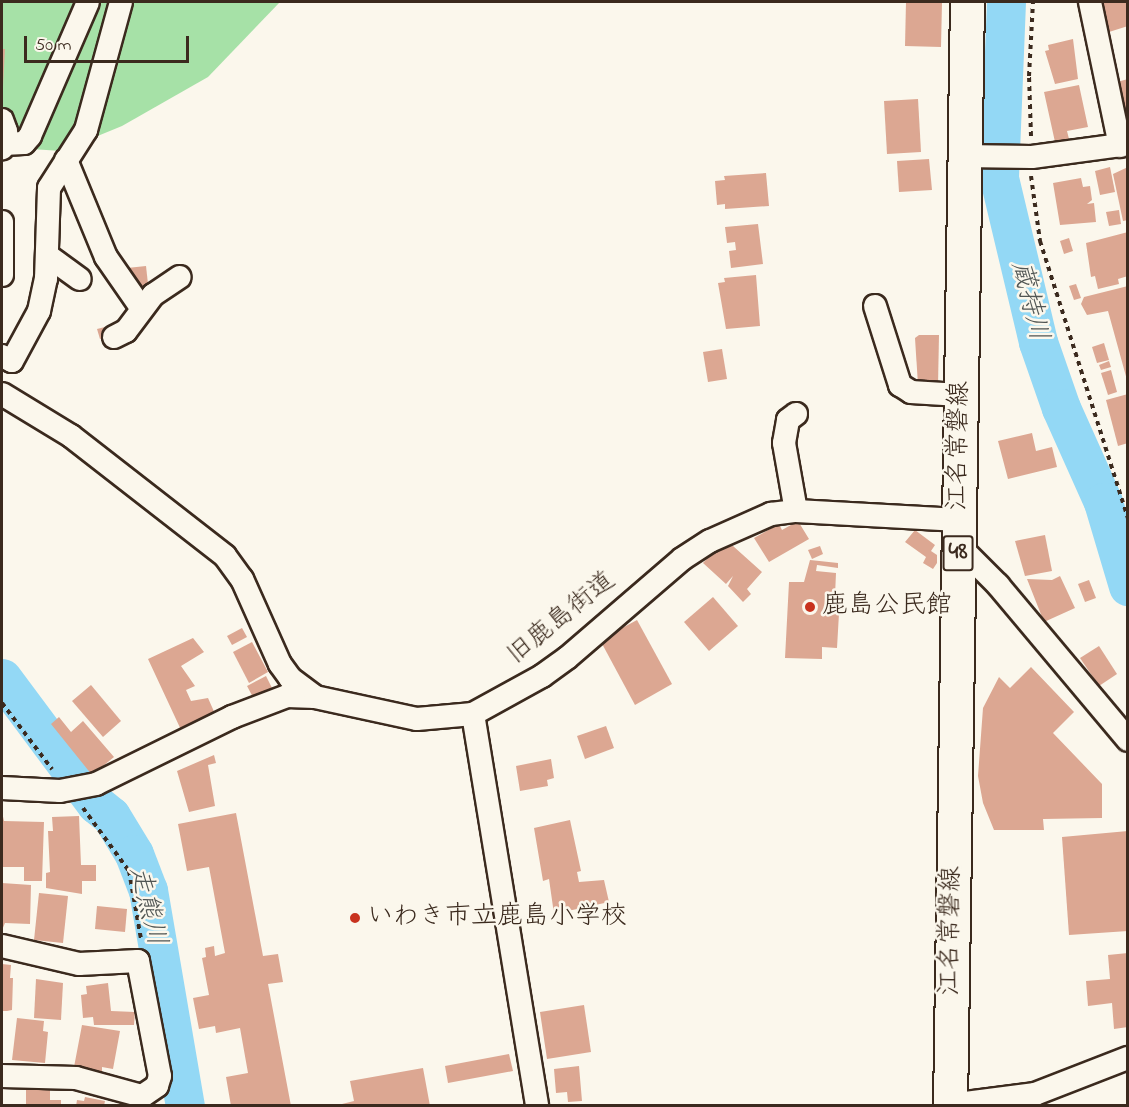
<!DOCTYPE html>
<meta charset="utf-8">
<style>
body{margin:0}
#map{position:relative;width:1129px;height:1107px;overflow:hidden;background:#fbf7ec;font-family:"Indie Flower","Klee One",sans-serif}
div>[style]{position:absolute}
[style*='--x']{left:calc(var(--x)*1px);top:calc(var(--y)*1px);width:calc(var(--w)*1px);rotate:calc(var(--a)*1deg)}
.green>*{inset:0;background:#a6e1a7}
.river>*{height:39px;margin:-19.5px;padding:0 19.5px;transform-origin:19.5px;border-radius:19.5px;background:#93d8f5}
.building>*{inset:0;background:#dca792}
.path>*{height:4px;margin-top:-2px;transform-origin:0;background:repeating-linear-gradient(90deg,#3b2a1e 0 4.5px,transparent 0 9px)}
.roads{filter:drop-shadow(2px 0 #3b2a1e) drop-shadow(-2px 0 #3b2a1e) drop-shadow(0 2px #3b2a1e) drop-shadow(0 -2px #3b2a1e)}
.minor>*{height:22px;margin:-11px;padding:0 11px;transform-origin:11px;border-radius:11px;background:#fbf7ec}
.primary>*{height:33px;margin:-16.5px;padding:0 16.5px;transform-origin:16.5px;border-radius:16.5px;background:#fbf7ec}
.dots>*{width:16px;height:16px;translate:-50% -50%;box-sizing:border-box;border:3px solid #fbf7ec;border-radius:50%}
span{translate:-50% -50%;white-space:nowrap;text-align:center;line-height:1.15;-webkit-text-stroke:5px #fbf7ec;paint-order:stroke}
.shield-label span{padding:2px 4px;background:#fbf7ec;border:2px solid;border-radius:4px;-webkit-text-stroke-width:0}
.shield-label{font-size:24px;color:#3b2a1e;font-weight:700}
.street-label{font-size:26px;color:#3b2a1e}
.poi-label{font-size:26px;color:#3b2a1e}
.left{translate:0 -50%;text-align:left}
.water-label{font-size:27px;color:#515654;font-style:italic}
.frame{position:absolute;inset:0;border:3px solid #3b2a1e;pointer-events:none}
.scale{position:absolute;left:24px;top:36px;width:165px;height:27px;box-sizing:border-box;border:3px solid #3b2a1e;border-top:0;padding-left:8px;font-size:18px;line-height:21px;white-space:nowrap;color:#3b2a1e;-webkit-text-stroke:4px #fbf7ec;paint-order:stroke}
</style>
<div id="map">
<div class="green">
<div style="clip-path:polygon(2px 2px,280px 2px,208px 77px,122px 126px,61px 151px,2px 147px)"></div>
</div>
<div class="river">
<div style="--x:1006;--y:2;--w:176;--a:92.3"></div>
<div style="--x:999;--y:178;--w:169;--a:76.6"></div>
<div style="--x:1038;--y:342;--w:70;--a:70.8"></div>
<div style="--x:1061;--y:408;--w:103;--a:65.9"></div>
<div style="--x:1103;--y:502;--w:88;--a:73.4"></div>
<div style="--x:2;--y:678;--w:157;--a:53.3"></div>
<div style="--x:96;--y:804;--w:19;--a:39"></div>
<div style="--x:111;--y:816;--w:44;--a:58.8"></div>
<div style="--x:134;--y:854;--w:39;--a:69"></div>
<div style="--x:148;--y:890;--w:219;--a:80.3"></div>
</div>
<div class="building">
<div style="clip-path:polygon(906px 2px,942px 2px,941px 47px,905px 46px)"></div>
<div style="clip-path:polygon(1101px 2px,1128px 2px,1128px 26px,1109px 32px)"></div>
<div style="clip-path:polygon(1073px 39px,1078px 79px,1055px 84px,1045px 51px,1049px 50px,1048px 45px)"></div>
<div style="clip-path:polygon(2px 49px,5px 49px,3px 86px,2px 86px)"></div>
<div style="clip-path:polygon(1128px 79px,1128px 119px,1127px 119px,1117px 82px)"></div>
<div style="clip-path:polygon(1079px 85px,1088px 127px,1067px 131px,1069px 139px,1055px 142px,1044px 92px)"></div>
<div style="clip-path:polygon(918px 99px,921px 152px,887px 154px,884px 101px)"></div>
<div style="clip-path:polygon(929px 159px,932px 190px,899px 192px,897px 161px)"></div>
<div style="clip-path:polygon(1110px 167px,1115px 192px,1100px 195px,1095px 171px)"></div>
<div style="clip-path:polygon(1128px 167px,1128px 220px,1123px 221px,1113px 174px)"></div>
<div style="clip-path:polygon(766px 173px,769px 206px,725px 209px,725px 204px,717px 205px,715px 181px,725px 180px,724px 176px)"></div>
<div style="clip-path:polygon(1081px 178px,1083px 187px,1090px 186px,1092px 200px,1087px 204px,1094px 203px,1096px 222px,1060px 225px,1053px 183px)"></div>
<div style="clip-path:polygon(1119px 210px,1121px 224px,1109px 226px,1106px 212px)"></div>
<div style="clip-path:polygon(758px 224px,763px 264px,731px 268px,729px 251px,736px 250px,735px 242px,727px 243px,725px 227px)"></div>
<div style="clip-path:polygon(1128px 232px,1128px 276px,1118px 279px,1119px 284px,1098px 289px,1095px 276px,1091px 277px,1086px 243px)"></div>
<div style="clip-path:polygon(1069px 238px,1073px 251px,1064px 254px,1060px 241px)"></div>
<div style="clip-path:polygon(146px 266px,149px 293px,137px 295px,127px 268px)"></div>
<div style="clip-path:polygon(756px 275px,760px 326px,726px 329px,718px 283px,725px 282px,724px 278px)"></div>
<div style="clip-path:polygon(1076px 284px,1081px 298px,1074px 300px,1069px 286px)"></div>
<div style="clip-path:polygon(1128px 286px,1128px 380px,1127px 380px,1108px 311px,1087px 315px,1081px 304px,1084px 297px)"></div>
<div style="clip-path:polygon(105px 327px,108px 337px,100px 339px,97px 329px)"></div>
<div style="clip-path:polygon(919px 335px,939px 335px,938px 385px,918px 385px,915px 338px)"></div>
<div style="clip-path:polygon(1104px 343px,1109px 360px,1097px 363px,1092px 347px)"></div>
<div style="clip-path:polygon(722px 349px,727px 379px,708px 382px,703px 352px)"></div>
<div style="clip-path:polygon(1109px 361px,1111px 367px,1101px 370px,1099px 365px)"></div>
<div style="clip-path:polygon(1111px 370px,1117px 392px,1108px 395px,1101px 373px)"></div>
<div style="clip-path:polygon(1128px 394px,1128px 443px,1118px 446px,1106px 400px)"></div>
<div style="clip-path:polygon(1032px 433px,1036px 451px,1052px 447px,1057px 467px,1008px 479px,998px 441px)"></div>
<div style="clip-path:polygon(798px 521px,809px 539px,769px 562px,754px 538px,779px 524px,782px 530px)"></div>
<div style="clip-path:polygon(915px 530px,935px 545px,931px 551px,937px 555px,937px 563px,933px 569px,923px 563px,926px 557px,905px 542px)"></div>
<div style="clip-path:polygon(1045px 535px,1052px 571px,1025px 576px,1015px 541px)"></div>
<div style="clip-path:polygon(733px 546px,762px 572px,747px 589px,751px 594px,743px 602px,728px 586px,733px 576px,726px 584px,703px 563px,718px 547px)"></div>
<div style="clip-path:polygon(820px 546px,823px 554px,812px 559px,808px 550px)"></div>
<div style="clip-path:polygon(810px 560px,838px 563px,838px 568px,817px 565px,816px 571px,836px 573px,835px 596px,840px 596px,837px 648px,822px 647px,822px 659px,785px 658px,789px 582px,804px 582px)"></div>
<div style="clip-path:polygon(1060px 576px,1075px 608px,1044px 622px,1027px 579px,1052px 580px)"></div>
<div style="clip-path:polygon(1089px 580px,1096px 598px,1085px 602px,1078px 584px)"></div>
<div style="clip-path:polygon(713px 597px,738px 626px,709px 651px,684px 622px)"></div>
<div style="clip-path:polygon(637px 620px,672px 684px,635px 705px,600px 640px)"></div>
<div style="clip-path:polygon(242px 628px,247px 637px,232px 645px,227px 636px)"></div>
<div style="clip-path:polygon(193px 638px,204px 652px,181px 666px,195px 686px,186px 690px,191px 701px,208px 698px,216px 716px,182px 732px,148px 659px)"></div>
<div style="clip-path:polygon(252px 642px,268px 672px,249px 683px,233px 652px)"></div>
<div style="clip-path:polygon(1099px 646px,1117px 674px,1099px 686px,1080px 658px)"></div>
<div style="clip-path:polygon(1031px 667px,1074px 712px,1053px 733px,1102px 784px,1102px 818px,1043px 819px,1044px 830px,994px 830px,983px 803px,978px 776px,983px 708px,999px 677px,1010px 688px)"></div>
<div style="clip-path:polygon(266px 676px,273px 690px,255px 701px,247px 686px)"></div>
<div style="clip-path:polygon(91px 685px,121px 721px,103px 737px,72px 701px)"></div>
<div style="clip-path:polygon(59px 717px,71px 732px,83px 721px,114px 757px,92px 775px,51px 724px)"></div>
<div style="clip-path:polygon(606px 726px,614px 748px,585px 759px,577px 736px)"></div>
<div style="clip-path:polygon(214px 755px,216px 763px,208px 765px,215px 806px,189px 812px,177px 771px)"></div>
<div style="clip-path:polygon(551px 759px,554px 778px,547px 780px,548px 786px,520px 791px,516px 766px)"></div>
<div style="clip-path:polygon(2px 812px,4px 821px,44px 822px,42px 881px,24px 881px,24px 867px,2px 867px)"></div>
<div style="clip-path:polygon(236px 813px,263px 956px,278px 954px,283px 982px,268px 984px,291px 1106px,231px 1106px,226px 1077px,248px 1073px,240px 1028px,216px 1033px,215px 1026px,199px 1029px,193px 998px,209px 995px,202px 958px,206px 957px,205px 948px,214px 946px,215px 956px,225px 953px,209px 867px,187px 871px,178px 824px)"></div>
<div style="clip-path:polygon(79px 816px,81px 865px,96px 865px,96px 881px,82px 881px,82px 894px,46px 888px,46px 873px,50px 872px,48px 831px,53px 831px,52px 817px)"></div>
<div style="clip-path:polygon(570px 820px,581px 871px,577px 872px,579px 882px,604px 880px,609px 902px,554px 914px,549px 879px,543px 881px,534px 828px)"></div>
<div style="clip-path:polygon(1128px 831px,1128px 931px,1069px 935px,1062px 837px)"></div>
<div style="clip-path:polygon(2px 883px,31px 885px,30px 924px,5px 923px,2px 930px)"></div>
<div style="clip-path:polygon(39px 893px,68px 896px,63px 943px,34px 940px)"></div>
<div style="clip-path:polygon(97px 906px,127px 909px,125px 932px,95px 929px)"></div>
<div style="clip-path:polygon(1128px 953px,1128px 1027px,1114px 1029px,1112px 1003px,1088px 1006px,1086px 981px,1110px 979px,1108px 955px)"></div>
<div style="clip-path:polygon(2px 964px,11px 965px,10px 978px,13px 978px,12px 1010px,7px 1011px,2px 1011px)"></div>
<div style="clip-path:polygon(36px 979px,63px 983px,61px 1020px,34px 1018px)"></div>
<div style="clip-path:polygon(108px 983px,111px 1011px,135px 1012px,134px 1025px,94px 1025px,93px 1017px,83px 1018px,81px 995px,87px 994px,86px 986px)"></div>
<div style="clip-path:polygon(584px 1005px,591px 1052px,547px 1059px,540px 1012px)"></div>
<div style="clip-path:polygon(17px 1018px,44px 1021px,43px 1031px,48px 1032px,45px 1063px,12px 1060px)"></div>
<div style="clip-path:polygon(82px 1025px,120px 1031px,113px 1069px,102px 1067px,102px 1072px,74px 1067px)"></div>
<div style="clip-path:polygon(509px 1054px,513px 1071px,448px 1083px,445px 1066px)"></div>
<div style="clip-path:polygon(579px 1066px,582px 1101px,568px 1102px,567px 1092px,556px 1093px,554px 1069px)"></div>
<div style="clip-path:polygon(423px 1068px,430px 1106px,334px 1106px,354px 1101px,350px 1081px)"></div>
<div style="clip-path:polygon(26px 1089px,50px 1089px,50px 1100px,61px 1100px,61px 1106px,26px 1106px)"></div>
<div style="clip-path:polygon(85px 1097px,105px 1101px,104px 1106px,76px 1106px,77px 1100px,84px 1101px)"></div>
</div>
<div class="path">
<div style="--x:1031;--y:136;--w:60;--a:-91.9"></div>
<div style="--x:1029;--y:76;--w:74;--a:-86.9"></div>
<div style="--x:1031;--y:176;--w:66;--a:82.1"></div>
<div style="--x:1040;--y:241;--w:291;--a:72.4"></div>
<div style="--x:2;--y:703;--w:83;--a:52.9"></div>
<div style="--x:83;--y:808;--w:78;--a:53.9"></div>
<div style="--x:129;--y:871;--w:69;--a:80"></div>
</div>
<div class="roads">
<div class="minor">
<div style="--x:1090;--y:2;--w:147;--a:78.2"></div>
<div style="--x:2;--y:120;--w:12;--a:70"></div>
<div style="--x:6;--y:131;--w:18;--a:103"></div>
<div style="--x:3;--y:144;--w:21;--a:-3"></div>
<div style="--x:24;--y:143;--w:9;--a:-49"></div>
<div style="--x:30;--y:136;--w:146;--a:-66.6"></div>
<div style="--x:963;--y:156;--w:69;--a:0.8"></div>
<div style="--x:1032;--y:157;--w:97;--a:-7.7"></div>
<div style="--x:66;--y:160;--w:105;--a:67.6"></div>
<div style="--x:106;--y:257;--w:63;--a:55.3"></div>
<div style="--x:2;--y:222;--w:53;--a:90"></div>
<div style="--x:48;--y:256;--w:39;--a:36"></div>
<div style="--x:875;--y:306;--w:83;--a:72.4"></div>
<div style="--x:900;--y:385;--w:13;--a:32"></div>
<div style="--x:911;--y:392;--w:49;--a:3.5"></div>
<div style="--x:114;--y:337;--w:13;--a:-27"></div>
<div style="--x:126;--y:331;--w:45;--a:-53.1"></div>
<div style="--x:153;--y:295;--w:32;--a:-34"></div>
<div style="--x:2;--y:356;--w:11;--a:27"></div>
<div style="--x:12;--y:361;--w:57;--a:-61.6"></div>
<div style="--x:39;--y:311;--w:33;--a:-78"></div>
<div style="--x:46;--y:279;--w:91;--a:-88.1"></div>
<div style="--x:49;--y:188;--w:69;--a:-57.5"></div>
<div style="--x:86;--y:130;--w:133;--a:-74.7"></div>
<div style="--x:2;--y:394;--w:81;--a:31.3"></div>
<div style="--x:71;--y:436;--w:195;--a:37.9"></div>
<div style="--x:225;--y:556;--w:29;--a:54"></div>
<div style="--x:242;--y:579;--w:93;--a:65.9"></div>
<div style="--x:280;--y:664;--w:17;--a:54"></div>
<div style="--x:290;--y:678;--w:31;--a:37"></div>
<div style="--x:796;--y:511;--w:69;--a:-100"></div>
<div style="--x:784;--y:443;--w:23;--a:-80"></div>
<div style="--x:788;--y:420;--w:10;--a:-37"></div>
<div style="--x:958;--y:545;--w:57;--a:45"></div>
<div style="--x:998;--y:585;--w:202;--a:50"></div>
<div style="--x:473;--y:714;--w:397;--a:80.7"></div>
<div style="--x:2;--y:788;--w:58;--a:3"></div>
<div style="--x:60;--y:791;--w:37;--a:-11"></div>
<div style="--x:96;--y:784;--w:152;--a:-26.2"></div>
<div style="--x:232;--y:717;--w:59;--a:-20.9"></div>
<div style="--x:287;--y:696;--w:28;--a:2"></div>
<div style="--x:315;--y:697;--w:104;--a:12.2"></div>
<div style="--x:417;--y:719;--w:56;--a:-5.1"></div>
<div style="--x:473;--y:714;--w:79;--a:-28.8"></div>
<div style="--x:542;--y:676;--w:31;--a:-36"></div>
<div style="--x:567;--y:658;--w:152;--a:-40.7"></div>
<div style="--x:682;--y:559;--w:33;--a:-33"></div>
<div style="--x:710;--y:541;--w:67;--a:-23.9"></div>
<div style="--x:771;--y:514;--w:25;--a:-7"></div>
<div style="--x:796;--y:511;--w:163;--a:3.2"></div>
<div style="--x:2;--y:946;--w:79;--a:13.2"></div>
<div style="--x:79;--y:964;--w:59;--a:-2.9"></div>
<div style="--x:138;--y:961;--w:117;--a:79.2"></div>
<div style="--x:160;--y:1076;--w:10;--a:107"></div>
<div style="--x:157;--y:1086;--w:18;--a:146"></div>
<div style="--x:142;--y:1096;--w:68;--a:-164.7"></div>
<div style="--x:76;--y:1078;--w:74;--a:-178.5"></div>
<div style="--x:950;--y:1105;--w:86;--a:-7.4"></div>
<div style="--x:1035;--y:1094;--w:100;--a:-21.2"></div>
</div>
<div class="primary">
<div style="--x:950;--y:1106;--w:1104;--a:-89.12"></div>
</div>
</div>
<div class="dots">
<div style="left:810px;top:607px;background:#c8321e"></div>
<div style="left:355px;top:918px;background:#c8321e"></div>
</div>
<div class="shield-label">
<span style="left:958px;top:553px">48</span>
</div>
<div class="street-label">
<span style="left:960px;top:446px;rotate:-89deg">江名常磐線</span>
<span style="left:562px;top:619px;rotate:-39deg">旧鹿島街道</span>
<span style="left:952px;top:931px;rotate:-89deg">江名常磐線</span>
</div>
<div class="poi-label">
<span class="left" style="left:822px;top:607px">鹿島公民館</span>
<span class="left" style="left:367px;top:918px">いわき市立鹿島小学校</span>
</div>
<div class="water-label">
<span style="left:1029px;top:301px;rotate:76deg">蔵持川</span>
<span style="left:147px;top:906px;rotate:76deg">走熊川</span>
</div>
<div class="frame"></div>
<div class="scale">50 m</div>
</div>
